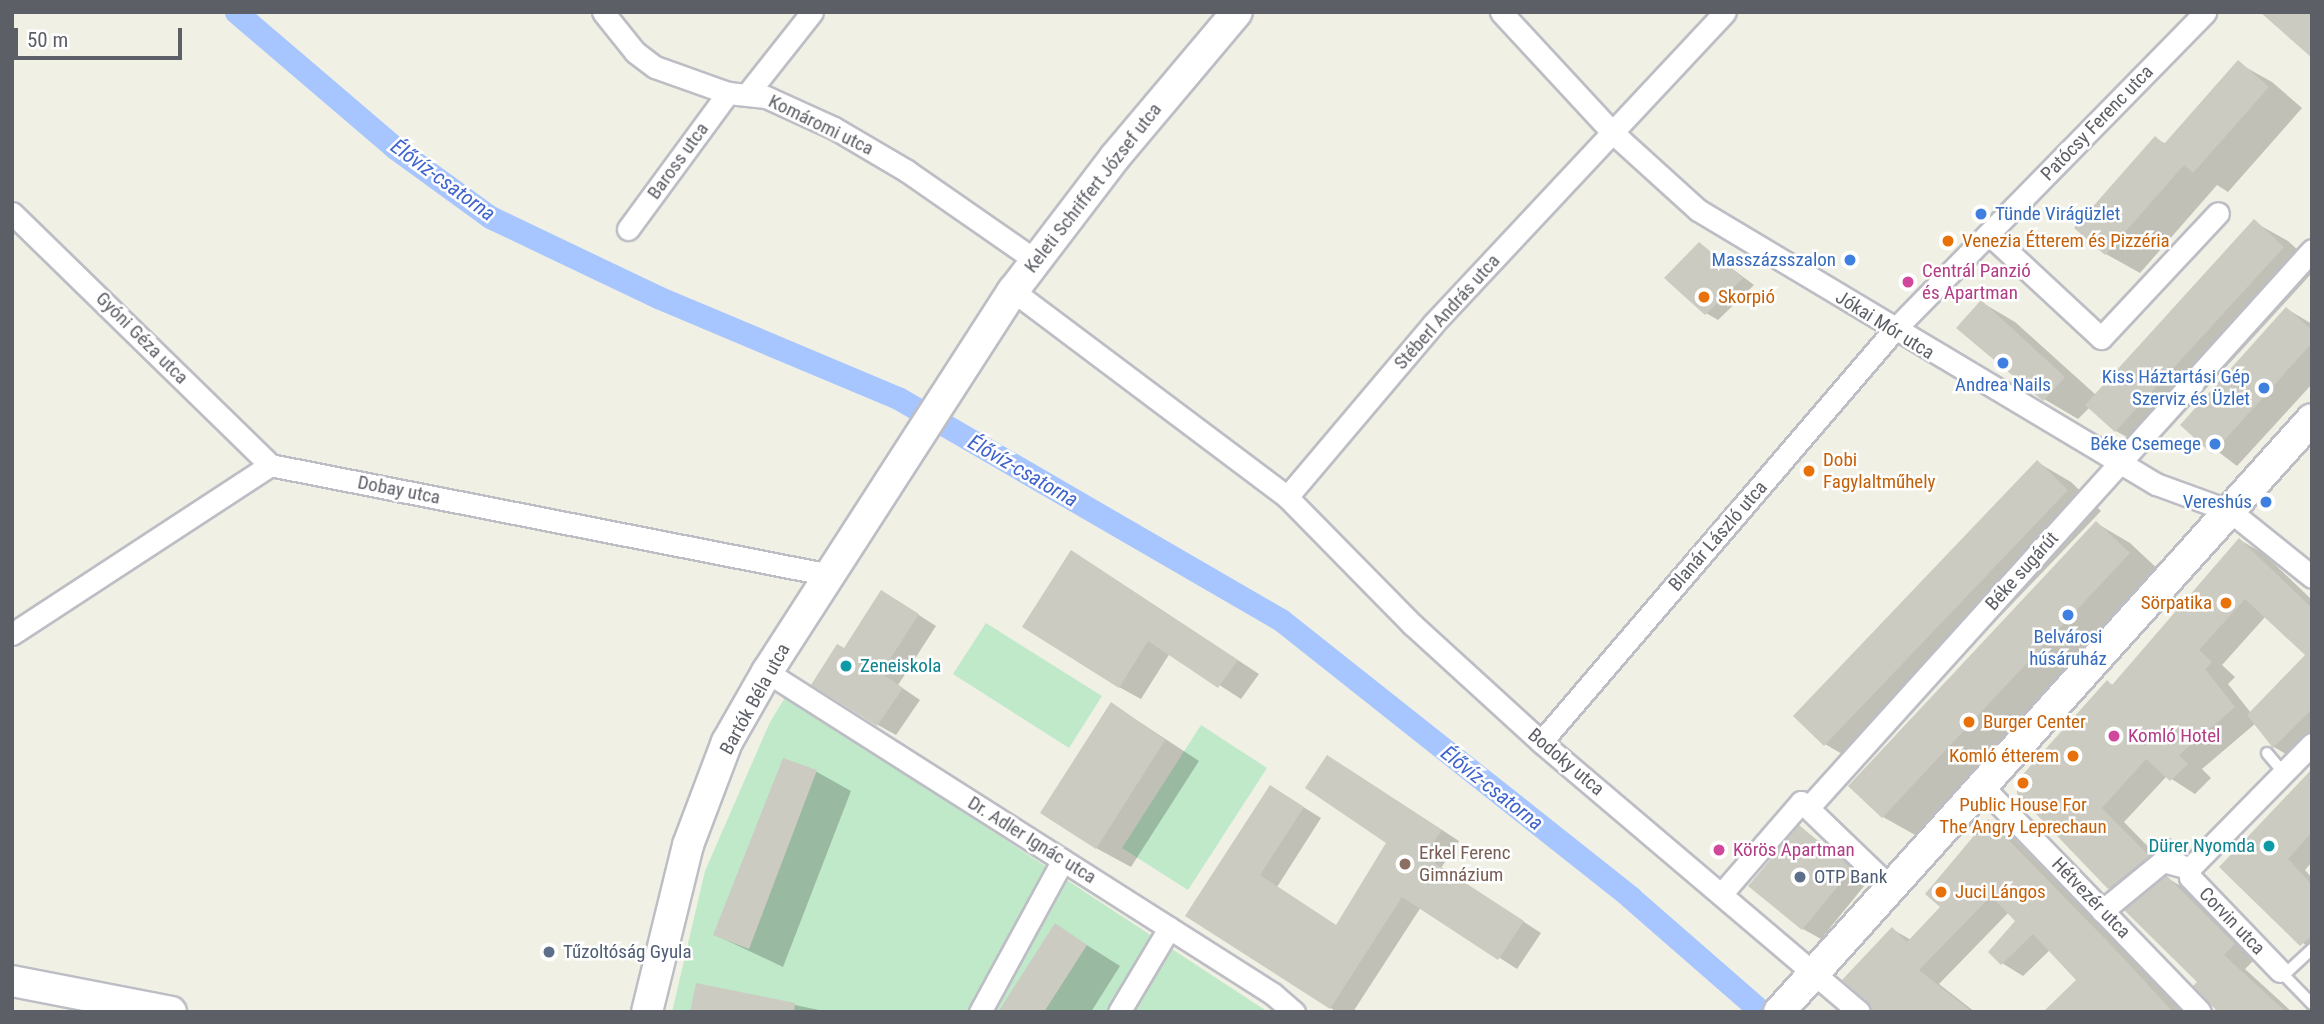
<!DOCTYPE html>
<meta charset="utf-8">
<style>
body{margin:0}
#map{position:relative;width:2324px;height:1024px;overflow:hidden;background:#f0f0e5;font-family:"Roboto Condensed",sans-serif}
div>[style]{position:absolute}
[style*='--x']{left:calc(var(--x)*1px);top:calc(var(--y)*1px);width:calc(var(--w)*1px);rotate:calc(var(--a)*1deg)}
.green>*{inset:0;background:#c0e9ca}
.shadow>*{inset:0;background:#0003}
.canal>*{height:23px;margin:-11.5px;padding:0 11.5px;transform-origin:11.5px;border-radius:11.5px;background:#a7c5ff}
.building>*{inset:0;background:#cccbc2}
.roads{filter:drop-shadow(2px 0 #bdbec5) drop-shadow(-2px 0 #bdbec5) drop-shadow(0 2px #bdbec5) drop-shadow(0 -2px #bdbec5)}
.lane>*{height:10px;margin:-5px;padding:0 5px;transform-origin:5px;border-radius:5px;background:#fff}
.street>*{height:21px;margin:-10.5px;padding:0 10.5px;transform-origin:10.5px;border-radius:10.5px;background:#fff}
.secondary>*{height:30px;margin:-15px;padding:0 15px;transform-origin:15px;border-radius:15px;background:#fff}
.dots>*{width:19px;height:19px;translate:-50% -50%;box-sizing:border-box;border:4px solid #fff;border-radius:50%}
span{translate:-50% -50%;white-space:nowrap;text-align:center;line-height:1.15;-webkit-text-stroke:5px #fff;paint-order:stroke}
.street-label{font-size:19px;color:#5d5f67}
.shop-label{font-size:19px;color:#366cbe}
.left{translate:0 -50%;text-align:left}
.right{translate:-100% -50%;text-align:right}
.food-label{font-size:19px;color:#c56008}
.hotel-label{font-size:19px;color:#b23c85}
.culture-label{font-size:19px;color:#0d838f}
.education-label{font-size:19px;color:#785e54}
.service-label{font-size:19px;color:#4e5e75}
.water-label{font-size:21px;color:#3f64cc;font-style:italic}
.frame{position:absolute;inset:0;border:14px solid #5d5f67;pointer-events:none}
.scale{position:absolute;left:14px;top:28px;width:168px;height:32px;box-sizing:border-box;border:4px solid #5d5f67;border-top:0;padding-left:9px;font-size:21px;line-height:24px;white-space:nowrap;color:#5d5f67;-webkit-text-stroke:5px #fff;paint-order:stroke}
</style>
<div id="map">
<div class="green">
<div style="clip-path:polygon(986px 623px,1102px 696px,1069px 748px,953px 674px)"></div>
<div style="clip-path:polygon(786px 696px,1268px 1012px,672px 1012px,705px 871px,770px 722px)"></div>
<div style="clip-path:polygon(1201px 725px,1267px 768px,1188px 890px,1122px 848px)"></div>
</div>
<div class="shadow">
<div style="clip-path:polygon(2238px 63px,2272px 82px,2302px 108px,2228px 192px,2217px 185px,2140px 273px,2106px 254px,2155px 138px,2166px 144px)"></div>
<div style="clip-path:polygon(2254px 222px,2288px 241px,2312px 263px,2312px 273px,2150px 450px,2116px 431px,2090px 407px,2078px 419px,2044px 399px,1981px 302px,2015px 322px,2096px 395px)"></div>
<div style="clip-path:polygon(1699px 244px,1754px 285px,1718px 320px,1706px 313px)"></div>
<div style="clip-path:polygon(2287px 309px,2312px 324px,2312px 384px,2237px 466px,2183px 425px)"></div>
<div style="clip-path:polygon(2037px 462px,2071px 482px,2101px 511px,1859px 764px,1825px 744px)"></div>
<div style="clip-path:polygon(2096px 523px,2130px 543px,2163px 574px,1917px 836px,1883px 817px)"></div>
<div style="clip-path:polygon(evenodd,2240px 540px,2264px 554px,2312px 600px,2312px 747px,2298px 761px,2274px 747px,2256px 723px,2202px 769px,2211px 778px,2195px 794px,2167px 776px,2124px 822px,2171px 870px,2164px 876px,2189px 891px,2256px 958px,2245px 969px,2292px 1012px,2221px 1012px,2135px 903px,2109px 888px,2019px 794px,2108px 682px,2114px 686px,2240px 540px,2266px 616px,2308px 655px,2251px 713px,2228px 684px,2235px 677px,2222px 665px,2266px 616px)"></div>
<div style="clip-path:polygon(1093px 565px,1259px 674px,1241px 699px,1170px 653px,1141px 699px,1119px 687px)"></div>
<div style="clip-path:polygon(900px 603px,936px 626px,898px 685px,920px 700px,896px 735px,878px 725px,845px 650px)"></div>
<div style="clip-path:polygon(1112px 704px,1199px 761px,1131px 867px,1096px 848px)"></div>
<div style="clip-path:polygon(784px 760px,817px 772px,851px 791px,783px 967px,715px 935px)"></div>
<div style="clip-path:polygon(1345px 767px,1459px 841px,1441px 868px,1541px 933px,1517px 969px,1421px 907px,1353px 1012px,1337px 1012px,1188px 916px,1289px 798px,1321px 818px,1277px 887px,1337px 926px,1389px 843px)"></div>
<div style="clip-path:polygon(2312px 771px,2312px 862px,2305px 870px,2312px 878px,2312px 951px,2222px 867px)"></div>
<div style="clip-path:polygon(1988px 821px,2010px 834px,2183px 1012px,2045px 1012px,2079px 980px,2050px 950px,2023px 976px,2002px 963px,2017px 921px,2009px 912px,1939px 984px,1975px 1012px,1880px 1012px,1892px 929px,1911px 940px,1942px 907px)"></div>
<div style="clip-path:polygon(1799px 827px,1869px 880px,1821px 939px,1803px 929px)"></div>
<div style="clip-path:polygon(1055px 925px,1120px 966px,1091px 1012px,1000px 1012px)"></div>
<div style="clip-path:polygon(698px 985px,829px 1012px,691px 1012px)"></div>
</div>
<div class="canal">
<div style="--x:236;--y:12;--w:209;--a:40.5"></div>
<div style="--x:395;--y:148;--w:117;--a:36"></div>
<div style="--x:490;--y:217;--w:188;--a:25.5"></div>
<div style="--x:660;--y:298;--w:258;--a:22.8"></div>
<div style="--x:898;--y:398;--w:443;--a:30.1"></div>
<div style="--x:1281;--y:620;--w:446;--a:38.4"></div>
<div style="--x:1630;--y:897;--w:175;--a:41.1"></div>
</div>
<div class="building">
<div style="clip-path:polygon(2260px 12px,2312px 12px,2312px 58px)"></div>
<div style="clip-path:polygon(2238px 60px,2269px 87px,2193px 173px,2184px 165px,2105px 255px,2074px 228px,2155px 136px,2164px 144px)"></div>
<div style="clip-path:polygon(2254px 219px,2284px 247px,2115px 432px,2085px 405px)"></div>
<div style="clip-path:polygon(1699px 242px,1743px 278px,1705px 315px,1664px 278px)"></div>
<div style="clip-path:polygon(1981px 300px,2065px 377px,2043px 401px,1956px 328px)"></div>
<div style="clip-path:polygon(2286px 307px,2312px 330px,2312px 343px,2212px 454px,2180px 425px)"></div>
<div style="clip-path:polygon(2037px 460px,2068px 490px,1824px 746px,1793px 716px)"></div>
<div style="clip-path:polygon(2096px 521px,2130px 553px,1882px 818px,1848px 786px)"></div>
<div style="clip-path:polygon(2239px 538px,2312px 608px,2312px 709px,2273px 748px,2247px 715px,2305px 655px,2245px 599px,2199px 650px,2212px 662px,2205px 669px,2235px 707px,2179px 755px,2188px 764px,2170px 781px,2146px 759px,2102px 808px,2149px 856px,2108px 889px,2017px 794px,2017px 781px,2107px 680px,2112px 685px)"></div>
<div style="clip-path:polygon(1071px 550px,1238px 660px,1218px 688px,1148px 641px,1119px 688px,1022px 627px)"></div>
<div style="clip-path:polygon(881px 590px,919px 614px,881px 673px,903px 688px,877px 726px,811px 685px,837px 644px,844px 648px)"></div>
<div style="clip-path:polygon(1111px 702px,1165px 740px,1096px 849px,1040px 813px)"></div>
<div style="clip-path:polygon(1327px 755px,1442px 830px,1424px 856px,1524px 921px,1498px 960px,1402px 897px,1330px 1009px,1185px 916px,1270px 785px,1304px 807px,1260px 875px,1336px 925px,1386px 843px,1305px 788px)"></div>
<div style="clip-path:polygon(783px 758px,817px 770px,749px 949px,713px 935px)"></div>
<div style="clip-path:polygon(2312px 769px,2312px 832px,2288px 859px,2312px 885px,2312px 936px,2300px 946px,2219px 867px)"></div>
<div style="clip-path:polygon(1988px 819px,2112px 946px,2173px 1012px,2043px 1012px,2076px 980px,2033px 934px,2001px 965px,1988px 952px,2015px 921px,1991px 896px,1919px 970px,1972px 1012px,1872px 1012px,1867px 1002px,1842px 980px,1892px 927px,1907px 942px,1940px 907px,1925px 894px)"></div>
<div style="clip-path:polygon(1799px 825px,1852px 869px,1802px 930px,1748px 886px)"></div>
<div style="clip-path:polygon(2166px 875px,2235px 944px,2224px 955px,2286px 1012px,2218px 1012px,2193px 986px,2197px 982px,2124px 910px)"></div>
<div style="clip-path:polygon(1055px 923px,1087px 945px,1044px 1012px,998px 1012px)"></div>
<div style="clip-path:polygon(696px 983px,795px 1003px,794px 1012px,690px 1012px)"></div>
</div>
<div class="roads">
<div class="lane">
<div style="--x:2267;--y:753;--w:26;--a:50"></div>
<div style="--x:2167;--y:845;--w:25;--a:45"></div>
<div style="--x:2280;--y:971;--w:46;--a:45.9"></div>
<div style="--x:2284;--y:975;--w:38;--a:-43"></div>
</div>
<div class="street">
<div style="--x:603;--y:12;--w:51;--a:51.3"></div>
<div style="--x:635;--y:52;--w:25;--a:37"></div>
<div style="--x:655;--y:67;--w:77;--a:19.6"></div>
<div style="--x:728;--y:93;--w:38;--a:6"></div>
<div style="--x:766;--y:97;--w:75;--a:24.5"></div>
<div style="--x:834;--y:128;--w:85;--a:30.5"></div>
<div style="--x:907;--y:171;--w:156;--a:34.8"></div>
<div style="--x:1501;--y:12;--w:163;--a:47.2"></div>
<div style="--x:1612;--y:132;--w:116;--a:42.2"></div>
<div style="--x:1698;--y:210;--w:534;--a:30.89"></div>
<div style="--x:2156;--y:484;--w:79;--a:20"></div>
<div style="--x:2230;--y:511;--w:105;--a:38.8"></div>
<div style="--x:748;--y:93;--w:103;--a:-51.7"></div>
<div style="--x:12;--y:213;--w:361;--a:44.3"></div>
<div style="--x:628;--y:229;--w:169;--a:-53.7"></div>
<div style="--x:1989;--y:234;--w:153;--a:42.9"></div>
<div style="--x:2101;--y:338;--w:171;--a:-46.9"></div>
<div style="--x:1013;--y:291;--w:343;--a:36.9"></div>
<div style="--x:1287;--y:497;--w:180;--a:45.5"></div>
<div style="--x:1413;--y:625;--w:173;--a:42.4"></div>
<div style="--x:1541;--y:742;--w:417;--a:40.3"></div>
<div style="--x:1287;--y:497;--w:226;--a:-49.8"></div>
<div style="--x:1433;--y:324;--w:427;--a:-46.9"></div>
<div style="--x:12;--y:634;--w:308;--a:-33.2"></div>
<div style="--x:270;--y:465;--w:571;--a:11.11"></div>
<div style="--x:767;--y:672;--w:600;--a:32.47"></div>
<div style="--x:1273;--y:994;--w:28;--a:41"></div>
<div style="--x:1541;--y:742;--w:543;--a:-49.41"></div>
<div style="--x:1894;--y:330;--w:445;--a:-45.6"></div>
<div style="--x:1981;--y:785;--w:315;--a:46"></div>
<div style="--x:1890;--y:887;--w:114;--a:-136.1"></div>
<div style="--x:1808;--y:808;--w:752;--a:-47.91"></div>
<div style="--x:1723;--y:892;--w:119;--a:-49.1"></div>
<div style="--x:1801;--y:802;--w:9;--a:41"></div>
<div style="--x:2102;--y:911;--w:79;--a:-39.3"></div>
<div style="--x:2163;--y:861;--w:28;--a:15"></div>
<div style="--x:2280;--y:971;--w:130;--a:-133.8"></div>
<div style="--x:2190;--y:877;--w:9;--a:-90"></div>
<div style="--x:2190;--y:868;--w:174;--a:-45.5"></div>
<div style="--x:980;--y:1012;--w:173;--a:-61.4"></div>
<div style="--x:1119;--y:1012;--w:98;--a:-59.2"></div>
</div>
<div class="secondary">
<div style="--x:12;--y:981;--w:162;--a:11"></div>
<div style="--x:647;--y:1012;--w:172;--a:-76.2"></div>
<div style="--x:688;--y:845;--w:110;--a:-69.3"></div>
<div style="--x:727;--y:742;--w:81;--a:-60.3"></div>
<div style="--x:767;--y:672;--w:454;--a:-57.2"></div>
<div style="--x:1013;--y:291;--w:168;--a:-52.7"></div>
<div style="--x:1115;--y:157;--w:189;--a:-49.9"></div>
<div style="--x:1779;--y:1012;--w:797;--a:-48.05"></div>
</div>
</div>
<div class="dots">
<div style="left:1981px;top:214px;background:#3f7fe0"></div>
<div style="left:1948px;top:241px;background:#e8710a"></div>
<div style="left:1850px;top:260px;background:#3f7fe0"></div>
<div style="left:1908px;top:282px;background:#d1479c"></div>
<div style="left:1704px;top:297px;background:#e8710a"></div>
<div style="left:2003px;top:363px;background:#3f7fe0"></div>
<div style="left:2264px;top:388px;background:#3f7fe0"></div>
<div style="left:2215px;top:444px;background:#3f7fe0"></div>
<div style="left:1809px;top:471px;background:#e8710a"></div>
<div style="left:2266px;top:502px;background:#3f7fe0"></div>
<div style="left:2226px;top:603px;background:#e8710a"></div>
<div style="left:2068px;top:615px;background:#3f7fe0"></div>
<div style="left:846px;top:666px;background:#0f9aa8"></div>
<div style="left:1969px;top:722px;background:#e8710a"></div>
<div style="left:2114px;top:736px;background:#d1479c"></div>
<div style="left:2073px;top:756px;background:#e8710a"></div>
<div style="left:2023px;top:783px;background:#e8710a"></div>
<div style="left:2269px;top:846px;background:#0f9aa8"></div>
<div style="left:1719px;top:850px;background:#d1479c"></div>
<div style="left:1405px;top:864px;background:#8d6e63"></div>
<div style="left:1800px;top:877px;background:#5c6f8a"></div>
<div style="left:1941px;top:892px;background:#e8710a"></div>
<div style="left:549px;top:952px;background:#5c6f8a"></div>
</div>
<div class="street-label">
<span style="left:2097px;top:123px;rotate:-46deg">Patócsy Ferenc utca</span>
<span style="left:821px;top:125px;rotate:26deg">Komáromi utca</span>
<span style="left:678px;top:161px;rotate:-54deg">Baross utca</span>
<span style="left:1093px;top:188px;rotate:-52deg">Keleti Schriffert József utca</span>
<span style="left:1447px;top:312px;rotate:-48deg">Stéberl András utca</span>
<span style="left:1885px;top:325px;rotate:32deg">Jókai Mór utca</span>
<span style="left:142px;top:338px;rotate:45deg">Gyóni Géza utca</span>
<span style="left:399px;top:490px;rotate:11deg">Dobay utca</span>
<span style="left:1718px;top:536px;rotate:-49deg">Blanár László utca</span>
<span style="left:2022px;top:571px;rotate:-48deg">Béke sugárút</span>
<span style="left:755px;top:699px;rotate:-61deg">Bartók Béla utca</span>
<span style="left:1566px;top:762px;rotate:40deg">Bodoky utca</span>
<span style="left:1032px;top:840px;rotate:32deg">Dr. Adler Ignác utca</span>
<span style="left:2091px;top:898px;rotate:46deg">Hétvezér utca</span>
<span style="left:2232px;top:921px;rotate:46deg">Corvin utca</span>
</div>
<div class="shop-label">
<span class="left" style="left:1995px;top:214px">Tünde Virágüzlet</span>
<span class="right" style="left:1836px;top:260px">Masszázsszalon</span>
<span class="right" style="left:2250px;top:388px">Kiss Háztartási Gép<br>Szerviz és Üzlet</span>
<span style="left:2003px;top:385px">Andrea Nails</span>
<span class="right" style="left:2201px;top:444px">Béke Csemege</span>
<span class="right" style="left:2252px;top:502px">Vereshús</span>
<span style="left:2068px;top:648px">Belvárosi<br>húsáruház</span>
</div>
<div class="food-label">
<span class="left" style="left:1962px;top:241px">Venezia Étterem és Pizzéria</span>
<span class="left" style="left:1718px;top:297px">Skorpió</span>
<span class="left" style="left:1823px;top:471px">Dobi<br>Fagylaltműhely</span>
<span class="right" style="left:2212px;top:603px">Sörpatika</span>
<span class="left" style="left:1983px;top:722px">Burger Center</span>
<span class="right" style="left:2059px;top:756px">Komló étterem</span>
<span style="left:2023px;top:816px">Public House For<br>The Angry Leprechaun</span>
<span class="left" style="left:1955px;top:892px">Juci Lángos</span>
</div>
<div class="hotel-label">
<span class="left" style="left:1922px;top:282px">Centrál Panzió<br>és Apartman</span>
<span class="left" style="left:2128px;top:736px">Komló Hotel</span>
<span class="left" style="left:1733px;top:850px">Körös Apartman</span>
</div>
<div class="culture-label">
<span class="left" style="left:860px;top:666px">Zeneiskola</span>
<span class="right" style="left:2255px;top:846px">Dürer Nyomda</span>
</div>
<div class="education-label">
<span class="left" style="left:1419px;top:864px">Erkel Ferenc<br>Gimnázium</span>
</div>
<div class="service-label">
<span class="left" style="left:1814px;top:877px">OTP Bank</span>
<span class="left" style="left:563px;top:952px">Tűzoltóság Gyula</span>
</div>
<div class="water-label">
<span style="left:443px;top:180px;rotate:36deg">Élővíz-csatorna</span>
<span style="left:1023px;top:471px;rotate:30deg">Élővíz-csatorna</span>
<span style="left:1492px;top:788px;rotate:38deg">Élővíz-csatorna</span>
</div>
<div class="frame"></div>
<div class="scale">50 m</div>
</div>
